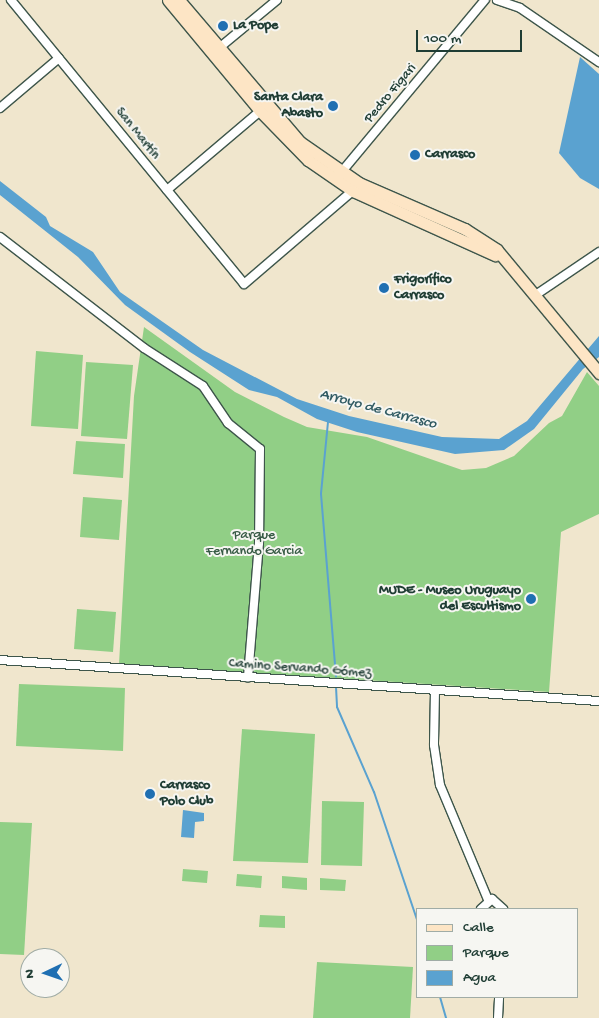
<!DOCTYPE html>
<meta charset="utf-8">
<style>
body{margin:0}
#map{position:relative;width:599px;height:1018px;overflow:hidden;background:#f0e6cd;font-family:"Gochi Hand",sans-serif}
div>[style]{position:absolute}
[style*='--x']{left:calc(var(--x)*1px);top:calc(var(--y)*1px);width:calc(var(--w)*1px);rotate:calc(var(--a)*1deg)}
.green>*{inset:0;background:#91cf86}
.water>*{inset:0;background:#5aa2d0}
.stream>*{height:2px;margin:-1px;padding:0 1px;transform-origin:1px;border-radius:1px;background:#5aa2d0}
.roads{filter:drop-shadow(1px 0 #3e564b) drop-shadow(-1px 0 #3e564b) drop-shadow(0 1px #3e564b) drop-shadow(0 -1px #3e564b)}
.minor>*{height:8px;margin:-4px;padding:0 4px;transform-origin:4px;border-radius:4px;background:#fff}
.secondary>*{height:11px;margin:-5.5px;padding:0 5.5px;transform-origin:5.5px;border-radius:5.5px;background:#fde5c5}
.dots>*{width:14px;height:14px;translate:-50% -50%;box-sizing:border-box;border:2px solid #f6f6f2;border-radius:50%}
span{translate:-50% -50%;white-space:nowrap;text-align:center;line-height:1.15;-webkit-text-stroke:4px #f6f6f2;paint-order:stroke}
.poi-label{font-size:14px;color:#1f3d34;font-weight:700}
.left{translate:0 -50%;text-align:left}
.right{translate:-100% -50%;text-align:right}
.street-label{font-size:14px;color:#1f3d34}
.park-label{font-size:14px;color:#365a44}
.water-label{font-size:15px;color:#315b63;font-style:italic}
.legend{position:absolute;left:416px;top:908px;width:162px;height:90px;box-sizing:border-box;background:#f6f6f2;border:1px solid #a0aca6;margin:0;padding:6px 9px;list-style:none;font-size:15px;color:#1f3d34}
.legend li{display:flex;align-items:center;gap:10px;height:25px}
.legend b{width:25px;border:1px solid #a0aca6}
.north{position:absolute;left:20px;top:948px;width:50px;height:50px;box-sizing:border-box;background:#f6f6f2;border:1px solid #a0aca6;border-radius:50%;rotate:267deg;font-size:14px;font-weight:700;line-height:20px;text-align:center;color:#1f3d34}
.north::after{content:'';display:block;margin:auto;width:18px;height:22px;background:#1f6fb2;clip-path:polygon(50% 0,100% 100%,50% 72%,0 100%)}
.scale{position:absolute;left:416px;top:30px;width:106px;height:22px;box-sizing:border-box;border:2px solid #1f3d34;border-top:0;padding-left:6px;font-size:15px;line-height:18px;white-space:nowrap;color:#1f3d34;-webkit-text-stroke:4px #f6f6f2;paint-order:stroke}
</style>
<div id="map">
<div class="green">
<div style="clip-path:polygon(144px 327px,235px 392px,284px 417px,307px 427px,367px 437px,462px 470px,486px 468px,514px 456px,549px 423px,562px 416px,587px 372px,599px 386px,599px 514px,561px 532px,549px 692px,119px 664px,134px 396px)"></div>
<div style="clip-path:polygon(36px 351px,83px 355px,78px 429px,31px 426px)"></div>
<div style="clip-path:polygon(86px 362px,133px 365px,127px 439px,81px 436px)"></div>
<div style="clip-path:polygon(76px 441px,125px 444px,123px 478px,73px 474px)"></div>
<div style="clip-path:polygon(83px 497px,122px 500px,119px 540px,80px 537px)"></div>
<div style="clip-path:polygon(77px 609px,116px 612px,113px 652px,74px 649px)"></div>
<div style="clip-path:polygon(19px 684px,125px 688px,123px 751px,16px 746px)"></div>
<div style="clip-path:polygon(242px 729px,315px 734px,308px 863px,233px 861px)"></div>
<div style="clip-path:polygon(322px 801px,364px 802px,362px 866px,321px 865px)"></div>
<div style="clip-path:polygon(0 822px,32px 823px,24px 955px,0 954px)"></div>
<div style="clip-path:polygon(183px 869px,208px 871px,207px 883px,182px 881px)"></div>
<div style="clip-path:polygon(237px 874px,262px 876px,261px 888px,236px 886px)"></div>
<div style="clip-path:polygon(282px 876px,307px 878px,307px 890px,282px 888px)"></div>
<div style="clip-path:polygon(320px 878px,346px 880px,345px 891px,320px 890px)"></div>
<div style="clip-path:polygon(260px 915px,285px 916px,285px 928px,259px 927px)"></div>
<div style="clip-path:polygon(317px 962px,413px 967px,410px 1018px,313px 1018px)"></div>
</div>
<div class="water">
<div style="clip-path:polygon(580px 57px,599px 74px,599px 189px,580px 178px,559px 153px)"></div>
<div style="clip-path:polygon(0 181px,46px 217px,50px 226px,93px 252px,120px 292px,203px 350px,297px 399px,349px 416px,442px 437px,499px 439px,527px 421px,599px 336px,599px 357px,583px 369px,534px 429px,504px 450px,455px 454px,357px 432px,317px 419px,277px 397px,249px 390px,190px 352px,125px 305px,78px 257px,0 195px)"></div>
<div style="clip-path:polygon(183px 810px,204px 813px,204px 821px,195px 822px,194px 838px,181px 837px)"></div>
</div>
<div class="stream">
<div style="--x:328;--y:422;--w:72;--a:95.6"></div>
<div style="--x:321;--y:494;--w:183;--a:85.3"></div>
<div style="--x:336;--y:687;--w:20;--a:87"></div>
<div style="--x:337;--y:707;--w:93;--a:66.5"></div>
<div style="--x:374;--y:792;--w:138;--a:71.4"></div>
<div style="--x:440;--y:997;--w:22;--a:74"></div>
</div>
<div class="roads">
<div class="minor">
<div style="--x:11;--y:0;--w:367;--a:50.6"></div>
<div style="--x:244;--y:284;--w:146;--a:-40.6"></div>
<div style="--x:497;--y:0;--w:24;--a:19"></div>
<div style="--x:520;--y:8;--w:96;--a:34.4"></div>
<div style="--x:219;--y:48;--w:75;--a:-39.6"></div>
<div style="--x:0;--y:108;--w:77;--a:-40.3"></div>
<div style="--x:339;--y:175;--w:228;--a:-50.2"></div>
<div style="--x:167;--y:190;--w:122;--a:-40.3"></div>
<div style="--x:0;--y:237;--w:182;--a:37.6"></div>
<div style="--x:144;--y:348;--w:70;--a:32.8"></div>
<div style="--x:203;--y:386;--w:45;--a:56"></div>
<div style="--x:228;--y:423;--w:41;--a:39.1"></div>
<div style="--x:260;--y:449;--w:94;--a:90.6"></div>
<div style="--x:259;--y:543;--w:135;--a:94.7"></div>
<div style="--x:537;--y:294;--w:75;--a:-34.1"></div>
<div style="--x:0;--y:660;--w:600;--a:3.92"></div>
<div style="--x:435;--y:691;--w:54;--a:91.1"></div>
<div style="--x:434;--y:745;--w:40;--a:81.5"></div>
<div style="--x:440;--y:785;--w:125;--a:67.3"></div>
<div style="--x:481;--y:909;--w:15;--a:-42"></div>
<div style="--x:492;--y:899;--w:15;--a:42"></div>
<div style="--x:498;--y:1018;--w:21;--a:-87"></div>
</div>
<div class="secondary">
<div style="--x:168;--y:0;--w:144;--a:50.3"></div>
<div style="--x:260;--y:111;--w:69;--a:45.6"></div>
<div style="--x:308;--y:160;--w:55;--a:34.6"></div>
<div style="--x:353;--y:191;--w:156;--a:24.3"></div>
<div style="--x:179;--y:0;--w:187;--a:49.6"></div>
<div style="--x:300;--y:142;--w:72;--a:34.8"></div>
<div style="--x:359;--y:183;--w:116;--a:23.5"></div>
<div style="--x:465;--y:229;--w:38;--a:33"></div>
<div style="--x:497;--y:250;--w:160;--a:50.3"></div>
</div>
</div>
<div class="dots">
<div style="left:223px;top:26px;background:#1f6fb2"></div>
<div style="left:333px;top:106px;background:#1f6fb2"></div>
<div style="left:415px;top:155px;background:#1f6fb2"></div>
<div style="left:384px;top:288px;background:#1f6fb2"></div>
<div style="left:531px;top:599px;background:#1f6fb2"></div>
<div style="left:150px;top:794px;background:#1f6fb2"></div>
</div>
<div class="poi-label">
<span class="left" style="left:233px;top:26px">La Pope</span>
<span class="right" style="left:323px;top:106px">Santa Clara<br>Abasto</span>
<span class="left" style="left:425px;top:155px">Carrasco</span>
<span class="left" style="left:394px;top:288px">Frigorífico<br>Carrasco</span>
<span class="right" style="left:521px;top:599px">MUDE - Museo Uruguayo<br>del Escultismo</span>
<span class="left" style="left:160px;top:794px">Carrasco<br>Polo Club</span>
</div>
<div class="street-label">
<span style="left:391px;top:94px;rotate:-50deg">Pedro Figari</span>
<span style="left:137px;top:134px;rotate:51deg">San Martín</span>
<span style="left:300px;top:669px;rotate:4deg">Camino Servando Gómez</span>
</div>
<div class="park-label">
<span style="left:254px;top:544px">Parque<br>Fernando Garcia</span>
</div>
<div class="water-label">
<span style="left:378px;top:410px;rotate:15deg">Arroyo de Carrasco</span>
</div>
<ul class="legend">
<li><b style="height:6px;background:#fde5c5"></b>Calle</li>
<li><b style="height:14px;background:#91cf86"></b>Parque</li>
<li><b style="height:14px;background:#5aa2d0"></b>Agua</li>
</ul>
<div class="north">N</div>
<div class="scale">100 m</div>
</div>
